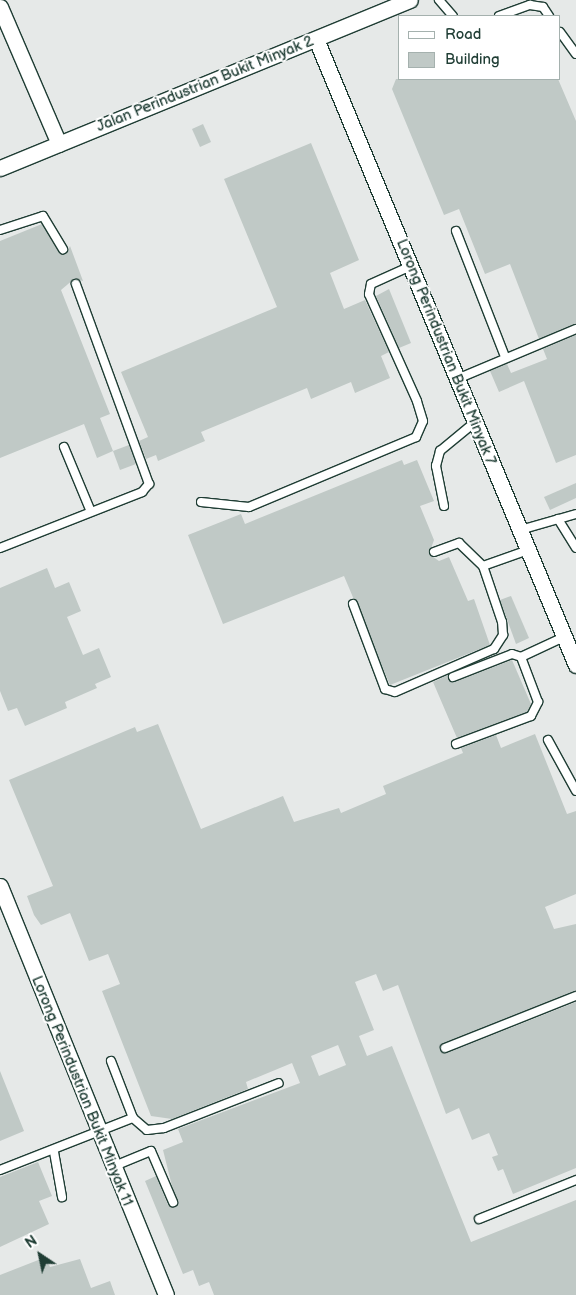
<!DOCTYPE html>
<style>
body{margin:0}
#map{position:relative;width:576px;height:1295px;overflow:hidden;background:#f6f7f7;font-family:"Balsamiq Sans",sans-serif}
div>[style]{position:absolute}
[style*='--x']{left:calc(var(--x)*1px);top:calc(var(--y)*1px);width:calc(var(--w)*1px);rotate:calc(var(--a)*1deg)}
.built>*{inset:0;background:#e6e9e8}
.building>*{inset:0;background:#c0c9c6}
.roads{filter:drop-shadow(1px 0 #1f3d34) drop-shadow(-1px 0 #1f3d34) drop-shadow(0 1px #1f3d34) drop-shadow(0 -1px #1f3d34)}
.service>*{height:8px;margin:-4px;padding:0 4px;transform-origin:4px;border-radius:4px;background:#fff}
.minor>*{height:15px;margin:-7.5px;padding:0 7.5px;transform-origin:7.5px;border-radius:7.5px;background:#fff}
span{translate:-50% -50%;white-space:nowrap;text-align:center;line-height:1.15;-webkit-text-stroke:4px #fff;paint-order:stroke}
.street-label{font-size:15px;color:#1f3d34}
.legend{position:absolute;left:398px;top:15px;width:162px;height:65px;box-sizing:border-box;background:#fff;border:1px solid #a5b1ae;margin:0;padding:6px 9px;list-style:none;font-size:15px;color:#1f3d34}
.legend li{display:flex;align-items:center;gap:10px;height:25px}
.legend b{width:25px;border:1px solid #a5b1ae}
.north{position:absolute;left:15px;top:1230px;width:50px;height:50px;-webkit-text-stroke:4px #fff;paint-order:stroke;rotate:326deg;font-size:14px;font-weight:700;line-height:20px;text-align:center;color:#1f3d34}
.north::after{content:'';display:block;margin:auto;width:18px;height:22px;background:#1f3d34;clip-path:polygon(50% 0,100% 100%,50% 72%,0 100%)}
</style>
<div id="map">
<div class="built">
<div style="clip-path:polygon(evenodd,0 0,576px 0,576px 1295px,0 1295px,0 0,400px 16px,560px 16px,560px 79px,400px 79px,400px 16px)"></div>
</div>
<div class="building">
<div style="clip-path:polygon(396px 79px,558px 79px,576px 121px,576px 323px,539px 339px,510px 264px,485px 274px,459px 209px,444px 215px,392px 89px)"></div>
<div style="clip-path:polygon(203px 124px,211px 142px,200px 147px,192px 129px)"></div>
<div style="clip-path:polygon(311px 143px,359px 260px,330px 273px,344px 309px,365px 300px,389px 352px,381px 356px,390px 378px,355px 393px,351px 382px,311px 399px,307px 388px,201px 432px,205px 441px,158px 461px,156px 455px,146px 459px,139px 441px,148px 437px,121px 372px,277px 307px,224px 179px)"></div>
<div style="clip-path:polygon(42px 224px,60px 254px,66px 254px,70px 246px,83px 281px,74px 279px,61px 290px,110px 414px,100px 418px,113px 451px,97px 458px,84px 424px,0 458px,0 241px)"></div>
<div style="clip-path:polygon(389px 289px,411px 343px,399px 348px,376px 296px)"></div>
<div style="clip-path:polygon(576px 335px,576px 455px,556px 463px,524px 381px,499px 392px,490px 371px,507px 364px,511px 373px,547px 359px,543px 349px)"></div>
<div style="clip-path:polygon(129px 445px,136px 464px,120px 470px,113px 451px)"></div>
<div style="clip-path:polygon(402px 460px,404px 465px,417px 460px,434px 501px,420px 506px,434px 540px,429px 554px,439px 561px,449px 557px,468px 601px,474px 599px,490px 645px,390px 685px,344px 576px,223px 624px,188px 535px,241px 514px,245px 524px)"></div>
<div style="clip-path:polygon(576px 483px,576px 498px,550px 510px,544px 497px)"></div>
<div style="clip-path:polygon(47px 568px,55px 588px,69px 582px,81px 611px,67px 617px,83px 655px,99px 648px,111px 677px,95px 684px,97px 688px,65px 702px,67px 708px,25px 726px,17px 708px,8px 711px,0 691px,0 588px)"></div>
<div style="clip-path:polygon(511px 596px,529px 638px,516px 644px,500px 600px)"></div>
<div style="clip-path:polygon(512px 660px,531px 704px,527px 712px,457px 738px,433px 682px,448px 675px,455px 682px)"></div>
<div style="clip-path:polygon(evenodd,158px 724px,201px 829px,283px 796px,294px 822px,339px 808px,341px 813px,386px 794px,383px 786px,463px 753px,461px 748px,496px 735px,501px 748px,535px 734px,567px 814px,576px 811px,576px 894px,545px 907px,554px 929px,576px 924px,576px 990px,439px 1048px,447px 1053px,576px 1002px,576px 1168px,513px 1194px,503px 1169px,498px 1171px,492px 1157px,498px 1155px,489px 1133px,472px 1140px,459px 1108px,446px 1114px,398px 985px,383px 991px,376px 974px,355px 982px,374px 1030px,359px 1036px,367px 1056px,392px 1046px,471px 1242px,576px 1200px,576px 1295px,214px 1295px,209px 1282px,199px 1286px,193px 1270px,183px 1274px,145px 1181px,156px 1176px,168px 1205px,177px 1206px,163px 1150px,183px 1142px,178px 1129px,300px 1083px,292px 1063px,246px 1082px,248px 1089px,172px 1119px,151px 1116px,102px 991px,120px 984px,108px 954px,89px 961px,70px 913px,41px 925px,34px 915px,27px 896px,53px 886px,9px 780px,135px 727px,137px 732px,158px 724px,338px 1045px,346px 1065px,319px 1076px,311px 1056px,338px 1045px)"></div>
<div style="clip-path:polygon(0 1071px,24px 1131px,0 1141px)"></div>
<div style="clip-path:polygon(38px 1162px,52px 1196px,39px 1201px,49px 1224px,0 1247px,0 1177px)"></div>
<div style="clip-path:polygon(46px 1257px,50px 1267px,80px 1259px,91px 1288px,110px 1281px,115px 1295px,0 1295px,0 1275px)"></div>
</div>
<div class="roads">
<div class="service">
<div style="--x:439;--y:0;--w:21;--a:49"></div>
<div style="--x:499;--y:16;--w:33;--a:-20"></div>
<div style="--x:530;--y:5;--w:13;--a:9"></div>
<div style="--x:543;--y:7;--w:11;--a:56"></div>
<div style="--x:560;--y:32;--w:27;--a:54"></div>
<div style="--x:0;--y:230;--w:45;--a:-18"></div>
<div style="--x:43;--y:216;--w:39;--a:59"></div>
<div style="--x:456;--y:231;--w:135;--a:68.7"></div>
<div style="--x:457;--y:379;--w:129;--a:-22.8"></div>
<div style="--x:64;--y:447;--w:70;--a:67.4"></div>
<div style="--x:201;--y:502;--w:48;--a:5.9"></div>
<div style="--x:249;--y:507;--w:181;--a:-22.7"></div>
<div style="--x:416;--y:437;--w:17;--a:-66"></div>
<div style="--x:423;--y:421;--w:21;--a:-107"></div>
<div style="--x:417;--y:401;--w:117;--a:-114.2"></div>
<div style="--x:369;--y:294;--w:10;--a:-79"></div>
<div style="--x:371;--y:284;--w:44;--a:-24.2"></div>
<div style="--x:444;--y:506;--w:41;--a:-101.3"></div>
<div style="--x:436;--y:466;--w:16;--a:-75"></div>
<div style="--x:440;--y:451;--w:45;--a:-39.6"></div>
<div style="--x:576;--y:514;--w:19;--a:164"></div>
<div style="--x:558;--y:519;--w:34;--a:58"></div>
<div style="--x:520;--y:530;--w:40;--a:-16"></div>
<div style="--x:0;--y:548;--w:153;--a:-21.5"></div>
<div style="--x:142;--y:492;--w:11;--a:-49"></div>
<div style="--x:149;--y:484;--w:213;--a:-110.1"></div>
<div style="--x:434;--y:552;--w:27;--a:-20"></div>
<div style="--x:459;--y:543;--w:33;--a:44"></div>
<div style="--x:483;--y:566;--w:48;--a:-19.6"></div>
<div style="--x:353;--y:604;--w:91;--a:69.4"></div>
<div style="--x:385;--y:689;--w:10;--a:17"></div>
<div style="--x:395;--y:692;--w:108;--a:-23.5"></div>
<div style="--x:494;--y:649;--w:17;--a:-57"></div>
<div style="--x:503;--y:635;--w:13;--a:-94"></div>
<div style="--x:502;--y:622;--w:59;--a:-108.7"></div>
<div style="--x:453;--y:677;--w:63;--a:-21.3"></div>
<div style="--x:512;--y:654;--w:9;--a:18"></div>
<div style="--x:548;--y:740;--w:58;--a:61.2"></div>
<div style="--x:456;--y:744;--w:80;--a:-20.5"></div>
<div style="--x:531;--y:716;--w:16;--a:-63"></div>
<div style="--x:538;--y:702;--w:48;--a:-110.7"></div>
<div style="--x:521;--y:657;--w:47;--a:-24.9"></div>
<div style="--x:445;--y:1048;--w:141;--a:-21.7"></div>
<div style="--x:111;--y:1061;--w:61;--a:68.9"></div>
<div style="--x:133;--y:1118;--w:18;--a:41"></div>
<div style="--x:147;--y:1130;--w:17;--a:-7"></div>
<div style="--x:164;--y:1128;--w:123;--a:-21.4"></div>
<div style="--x:54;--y:1152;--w:46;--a:79.9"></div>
<div style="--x:112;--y:1167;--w:42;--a:-22.3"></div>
<div style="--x:151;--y:1151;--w:56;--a:66.7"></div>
<div style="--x:0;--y:1170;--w:143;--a:-21.4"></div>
<div style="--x:479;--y:1219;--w:105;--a:-21.9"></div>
</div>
<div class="minor">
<div style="--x:0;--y:7;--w:149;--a:66.7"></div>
<div style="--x:316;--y:39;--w:678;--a:67.45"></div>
<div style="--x:0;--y:168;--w:443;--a:-22.3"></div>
<div style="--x:0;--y:886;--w:441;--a:67.9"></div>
</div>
</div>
<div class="street-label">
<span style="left:205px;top:84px;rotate:-22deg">Jalan Perindustrian Bukit Minyak 2</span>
<span style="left:446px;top:352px;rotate:68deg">Lorong Perindustrian Bukit Minyak 7</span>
<span style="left:82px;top:1091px;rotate:68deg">Lorong Perindustrian Bukit Minyak 11</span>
</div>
<ul class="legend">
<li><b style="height:6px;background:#fff"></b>Road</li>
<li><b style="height:14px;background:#c0c9c6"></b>Building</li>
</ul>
<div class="north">N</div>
</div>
